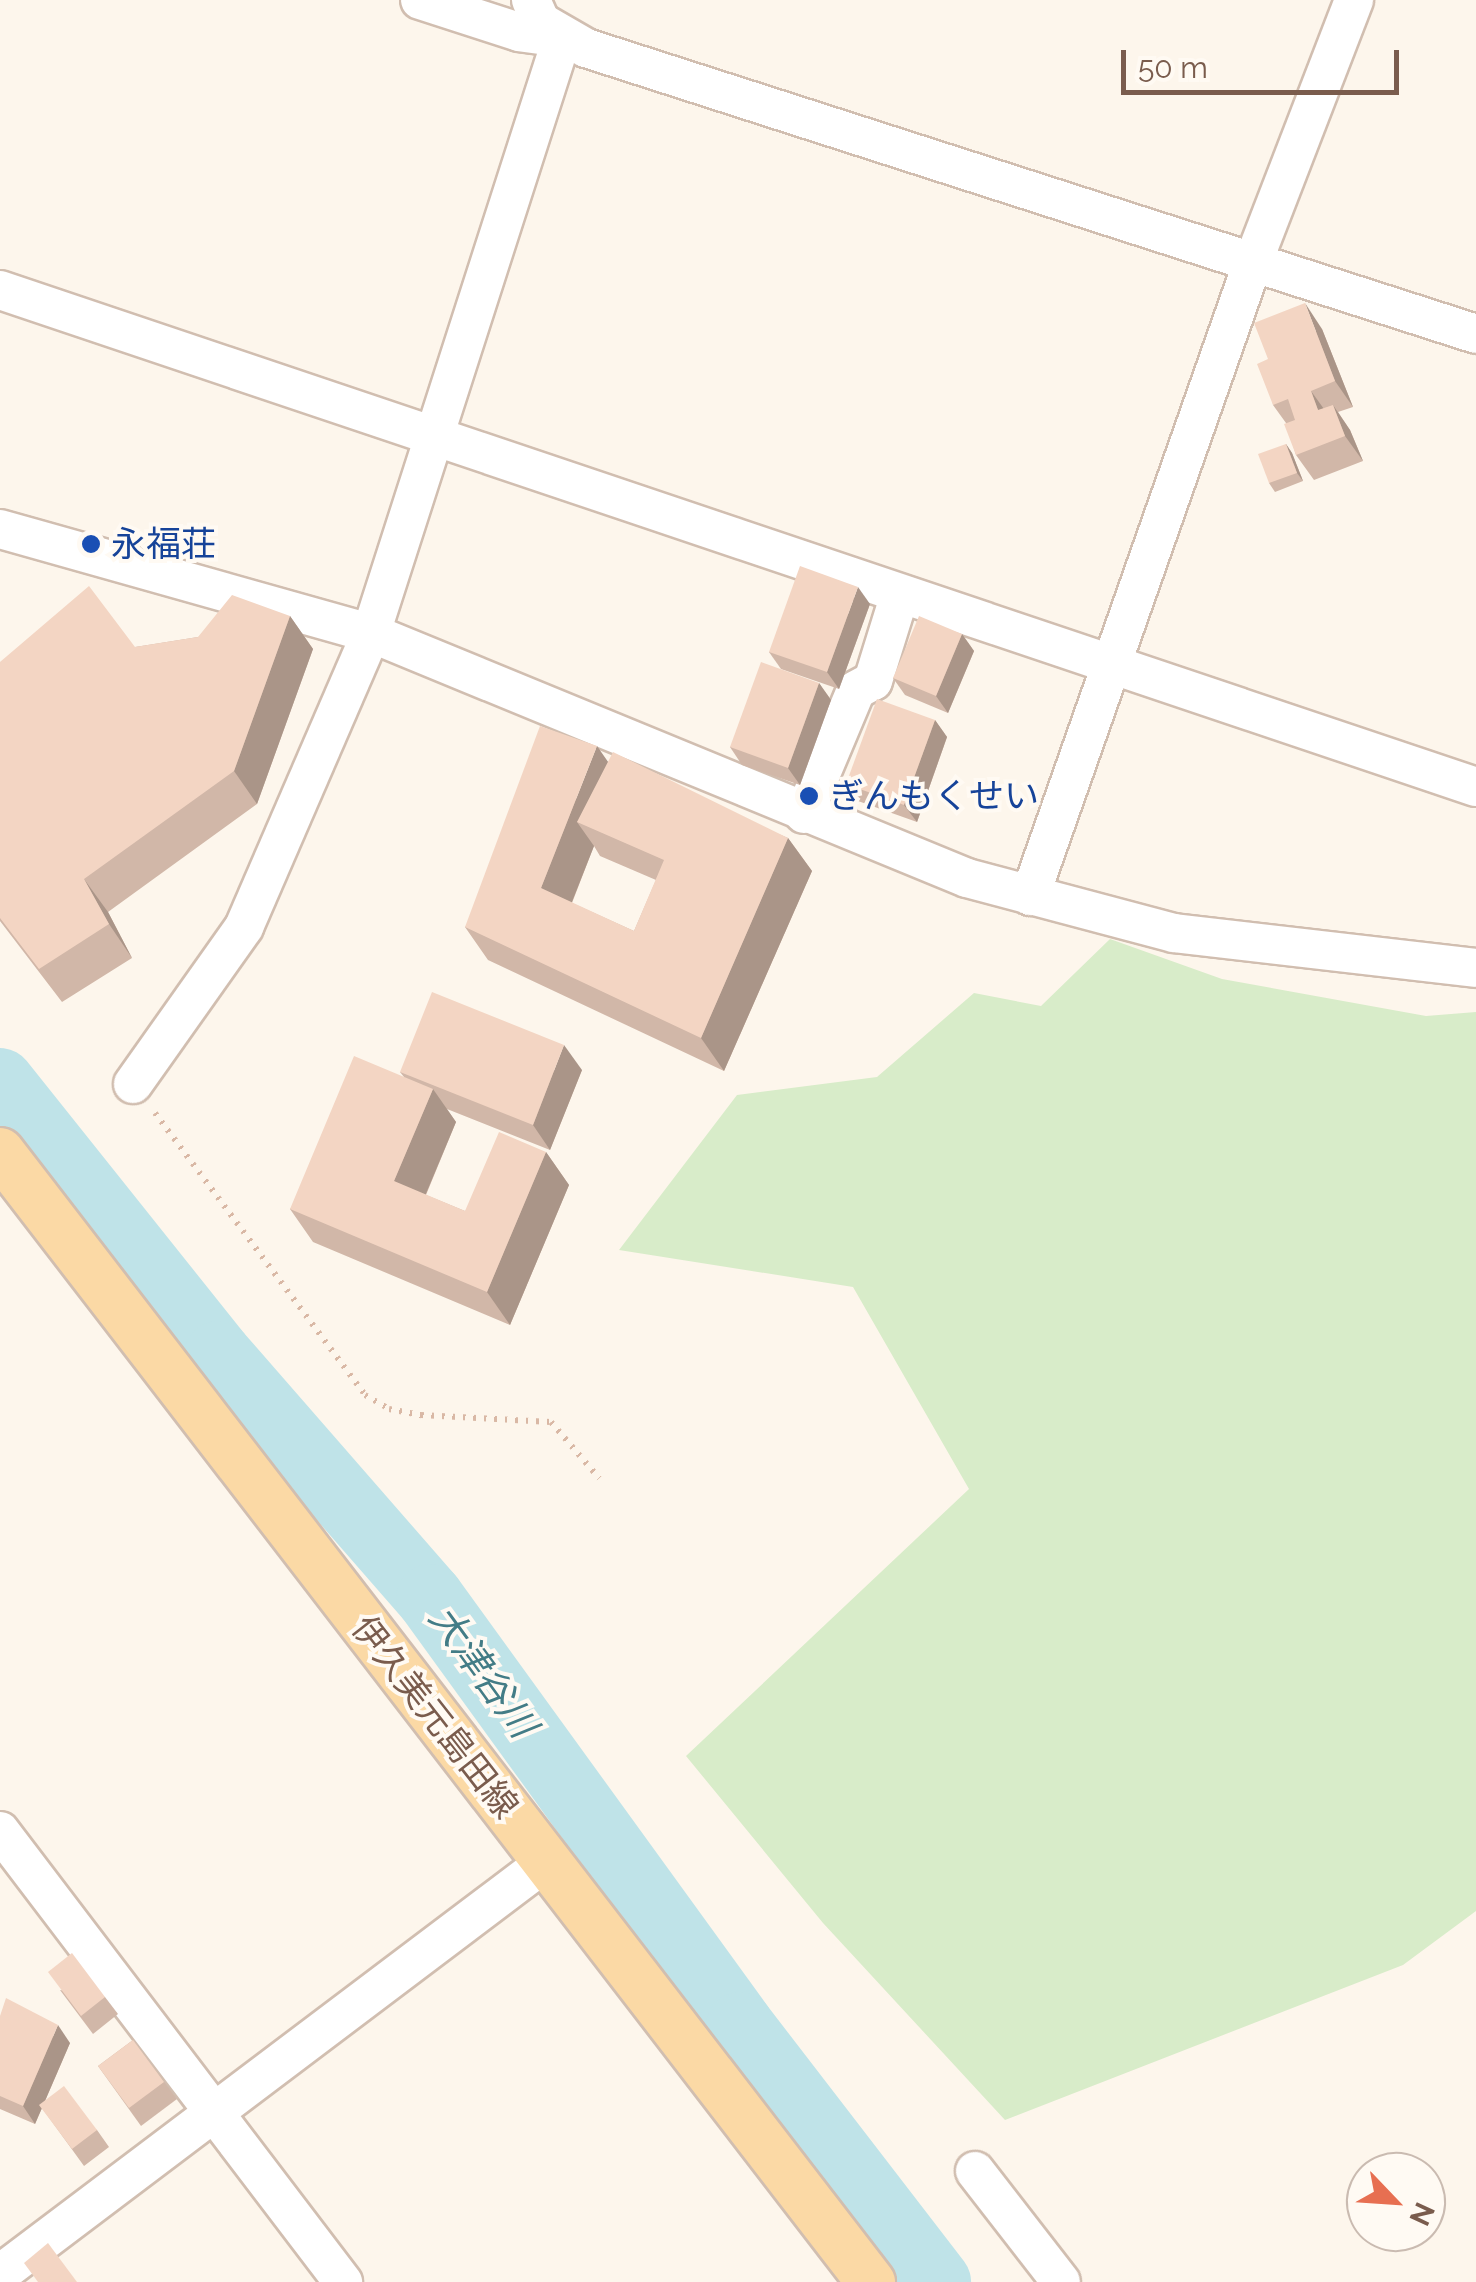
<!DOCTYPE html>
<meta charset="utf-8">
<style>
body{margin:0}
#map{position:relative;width:1476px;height:2282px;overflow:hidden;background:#fdf6ec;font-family:Raleway,"Noto Sans JP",sans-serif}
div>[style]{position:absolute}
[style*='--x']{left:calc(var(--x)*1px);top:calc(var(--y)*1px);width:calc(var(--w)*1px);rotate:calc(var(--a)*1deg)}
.green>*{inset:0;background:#d8ecc9}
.river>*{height:68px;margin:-34px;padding:0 34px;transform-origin:34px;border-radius:34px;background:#bfe3e8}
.path>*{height:6px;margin-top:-3px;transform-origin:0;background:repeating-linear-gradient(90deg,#d9b8a5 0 2.5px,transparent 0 10.5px)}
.roads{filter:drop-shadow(2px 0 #d1beb0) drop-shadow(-2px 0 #d1beb0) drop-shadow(0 2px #d1beb0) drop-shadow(0 -2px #d1beb0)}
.minor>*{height:38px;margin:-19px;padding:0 19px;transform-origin:19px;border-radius:19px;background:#fff}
.major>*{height:48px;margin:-24px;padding:0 24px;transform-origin:24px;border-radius:24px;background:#fbd9a5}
.wall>*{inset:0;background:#d1b7a8}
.shaded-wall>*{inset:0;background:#aa9588}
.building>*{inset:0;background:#f3d5c3}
.dots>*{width:28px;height:28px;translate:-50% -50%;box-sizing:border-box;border:5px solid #fffaf3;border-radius:50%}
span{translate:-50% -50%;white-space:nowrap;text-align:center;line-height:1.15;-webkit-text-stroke:8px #fffaf3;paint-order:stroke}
.transit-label{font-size:35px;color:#164399}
.left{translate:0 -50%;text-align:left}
.street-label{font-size:35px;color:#7a5c4d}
.water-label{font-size:38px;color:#437c86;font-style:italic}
.north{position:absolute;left:1346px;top:2152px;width:100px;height:100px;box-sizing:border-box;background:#fffaf3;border:2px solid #cabbb1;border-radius:50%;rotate:115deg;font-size:28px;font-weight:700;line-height:40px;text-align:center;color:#7a5c4d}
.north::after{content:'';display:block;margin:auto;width:35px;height:45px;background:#e76f51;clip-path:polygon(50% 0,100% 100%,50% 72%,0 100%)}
.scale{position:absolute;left:1121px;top:50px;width:278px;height:45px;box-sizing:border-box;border:5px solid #7a5c4d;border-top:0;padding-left:12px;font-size:30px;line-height:35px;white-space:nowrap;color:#7a5c4d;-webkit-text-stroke:8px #fffaf3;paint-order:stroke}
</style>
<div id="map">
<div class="green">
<div style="clip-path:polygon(1110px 939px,1222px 979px,1426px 1016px,1476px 1012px,1476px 1911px,1403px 1965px,1005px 2120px,823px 1923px,686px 1756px,969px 1489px,853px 1287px,619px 1250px,737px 1095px,877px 1077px,974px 993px,1041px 1006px)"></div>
</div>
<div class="river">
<div style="--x:0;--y:1082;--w:349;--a:51.4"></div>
<div style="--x:218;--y:1355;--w:322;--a:48.9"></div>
<div style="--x:430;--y:1598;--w:528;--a:54.08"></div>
<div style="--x:740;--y:2026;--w:323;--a:52.4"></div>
</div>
<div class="path">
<div style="--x:155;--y:1113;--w:352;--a:53.3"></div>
<div style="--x:365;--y:1395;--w:28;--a:30"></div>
<div style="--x:389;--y:1409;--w:33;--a:11"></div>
<div style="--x:421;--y:1415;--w:130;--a:3.1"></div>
<div style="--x:551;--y:1422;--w:74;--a:49.4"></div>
</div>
<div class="roads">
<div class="minor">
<div style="--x:531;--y:0;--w:24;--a:66"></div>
<div style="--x:541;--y:22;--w:52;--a:30"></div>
<div style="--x:586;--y:48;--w:935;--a:17.81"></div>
<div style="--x:0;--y:290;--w:1557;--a:18.61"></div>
<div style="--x:0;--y:529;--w:385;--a:15.7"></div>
<div style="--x:371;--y:633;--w:644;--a:22.35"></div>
<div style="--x:967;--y:878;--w:214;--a:14.9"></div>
<div style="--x:1174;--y:933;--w:304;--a:6.6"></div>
<div style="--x:804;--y:814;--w:134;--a:-67.2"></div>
<div style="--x:856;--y:690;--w:19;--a:-28"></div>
<div style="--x:873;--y:681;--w:91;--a:-72.8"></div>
<div style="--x:1030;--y:896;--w:672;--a:-70.62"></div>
<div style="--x:1253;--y:262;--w:281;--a:-68.9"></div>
<div style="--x:133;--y:1084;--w:192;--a:-54.7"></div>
<div style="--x:244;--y:927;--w:320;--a:-66.6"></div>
<div style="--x:371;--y:633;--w:625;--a:-72.2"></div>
<div style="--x:562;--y:38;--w:43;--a:-172.1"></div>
<div style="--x:519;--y:32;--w:104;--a:-162.1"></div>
<div style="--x:0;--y:1831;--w:567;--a:52.75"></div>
<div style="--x:975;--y:2171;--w:140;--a:52.2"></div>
<div style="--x:0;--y:2274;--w:685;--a:-37.05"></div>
</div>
<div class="major">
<div style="--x:0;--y:1152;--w:1427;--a:52.38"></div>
</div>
</div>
<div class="wall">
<div style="clip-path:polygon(1322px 329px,1353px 407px,1338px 412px,1350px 430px,1363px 461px,1314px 480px,1296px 455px,1286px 423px,1273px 405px,1268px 359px)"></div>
<div style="clip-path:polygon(1286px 444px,1292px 453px,1303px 481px,1275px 492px,1269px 483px)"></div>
<div style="clip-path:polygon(870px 604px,839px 689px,781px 669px,769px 652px)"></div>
<div style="clip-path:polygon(290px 616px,313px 649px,257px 804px,108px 912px,132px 958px,62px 1002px,0 921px,0 662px,135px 647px,198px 637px)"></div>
<div style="clip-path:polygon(962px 634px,974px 651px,948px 713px,905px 695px,893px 678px)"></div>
<div style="clip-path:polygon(819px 683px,831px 700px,800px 785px,742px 765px,730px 747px)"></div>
<div style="clip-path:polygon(935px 720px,947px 737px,917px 822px,858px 801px,846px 784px)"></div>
<div style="clip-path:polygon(evenodd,608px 762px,788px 838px,812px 871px,724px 1071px,488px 960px,465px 927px,608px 762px,594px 846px,600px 856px,656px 880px,634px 931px,572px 903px,594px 846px)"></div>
<div style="clip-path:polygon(582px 1070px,550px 1150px,447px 1109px,456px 1122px,426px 1195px,465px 1211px,546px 1152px,569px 1185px,510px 1325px,313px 1242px,290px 1209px,404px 1077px,400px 1072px)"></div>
<div style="clip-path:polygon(60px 1990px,105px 1997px,118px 2014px,93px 2034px)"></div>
<div style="clip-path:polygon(0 2016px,70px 2043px,45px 2101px,97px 2130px,109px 2147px,84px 2166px,42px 2108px,35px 2124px,0 2109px)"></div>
<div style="clip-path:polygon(133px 2040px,177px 2099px,141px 2126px,98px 2066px)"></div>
</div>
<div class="shaded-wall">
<div style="clip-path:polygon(1305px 303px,1322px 329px,1353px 407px,1335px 381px)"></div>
<div style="clip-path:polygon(1311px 391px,1329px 416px,1318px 410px)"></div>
<div style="clip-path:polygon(1333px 405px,1350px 430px,1363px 461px,1345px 436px)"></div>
<div style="clip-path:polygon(1286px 444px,1292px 453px,1303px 481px,1297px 473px)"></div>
<div style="clip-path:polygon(858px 587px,870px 604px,839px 689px,827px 672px)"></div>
<div style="clip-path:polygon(290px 616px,313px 649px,257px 804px,234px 771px)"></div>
<div style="clip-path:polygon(962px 634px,974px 651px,948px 713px,936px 696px)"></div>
<div style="clip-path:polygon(819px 683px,831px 700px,800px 785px,788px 768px)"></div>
<div style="clip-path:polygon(935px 720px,947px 737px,917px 822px,904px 805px)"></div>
<div style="clip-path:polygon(597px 746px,620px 779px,577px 822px,594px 846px,564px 922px,541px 888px)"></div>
<div style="clip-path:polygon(788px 838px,812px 871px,724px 1071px,701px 1038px)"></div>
<div style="clip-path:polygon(84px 879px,108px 912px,132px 958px,109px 924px)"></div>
<div style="clip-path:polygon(564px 1045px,582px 1070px,550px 1150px,533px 1125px)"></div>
<div style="clip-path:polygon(433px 1089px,456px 1122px,417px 1215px,394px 1181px)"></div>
<div style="clip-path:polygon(546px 1152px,569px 1185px,510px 1325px,487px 1292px)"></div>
<div style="clip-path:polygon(58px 2025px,70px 2043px,35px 2124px,23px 2106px)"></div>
</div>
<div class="building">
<div style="clip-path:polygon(1305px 303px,1335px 381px,1311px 391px,1318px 410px,1333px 405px,1345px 436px,1296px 455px,1284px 424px,1295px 420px,1288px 399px,1273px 405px,1257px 364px,1268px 359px,1254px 323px)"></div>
<div style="clip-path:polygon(1286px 444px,1297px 473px,1269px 483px,1258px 454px)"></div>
<div style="clip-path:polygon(800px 566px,858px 587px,827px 672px,769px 652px)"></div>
<div style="clip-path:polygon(89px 586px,135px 647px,198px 637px,232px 595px,290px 616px,234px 771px,84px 879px,109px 924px,39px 969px,0 918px,0 662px)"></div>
<div style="clip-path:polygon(919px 616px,962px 634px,936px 696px,893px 678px)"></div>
<div style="clip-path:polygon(761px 662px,819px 683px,788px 768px,730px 747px)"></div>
<div style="clip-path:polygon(877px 699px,935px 720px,904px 805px,846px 784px)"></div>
<div style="clip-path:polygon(540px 726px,597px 746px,541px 888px,634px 931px,664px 860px,577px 822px,613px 752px,788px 838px,701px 1038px,465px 927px)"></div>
<div style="clip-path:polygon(432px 992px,564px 1045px,533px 1125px,400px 1072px)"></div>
<div style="clip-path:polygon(354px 1056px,433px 1089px,394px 1181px,465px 1211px,499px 1132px,546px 1152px,487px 1292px,290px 1209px)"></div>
<div style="clip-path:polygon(72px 1953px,105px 1997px,81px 2016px,48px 1972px)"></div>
<div style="clip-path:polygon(6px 1998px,58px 2025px,23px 2106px,0 2096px,0 2016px)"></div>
<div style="clip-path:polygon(133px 2040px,164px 2082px,129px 2108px,98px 2066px)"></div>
<div style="clip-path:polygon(64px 2086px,97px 2130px,72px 2149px,39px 2105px)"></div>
<div style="clip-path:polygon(48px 2243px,77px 2282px,38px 2282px,24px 2263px)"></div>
</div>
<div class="dots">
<div style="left:91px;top:544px;background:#1a4fb4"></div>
<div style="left:809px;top:796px;background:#1a4fb4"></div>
</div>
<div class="transit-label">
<span class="left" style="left:111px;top:544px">永福荘</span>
<span class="left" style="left:829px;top:796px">ぎんもくせい</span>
</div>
<div class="street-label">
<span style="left:435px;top:1717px;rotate:52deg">伊久美元島田線</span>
</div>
<div class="water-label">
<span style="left:483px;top:1671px;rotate:54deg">大津谷川</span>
</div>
<div class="north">N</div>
<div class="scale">50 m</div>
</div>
